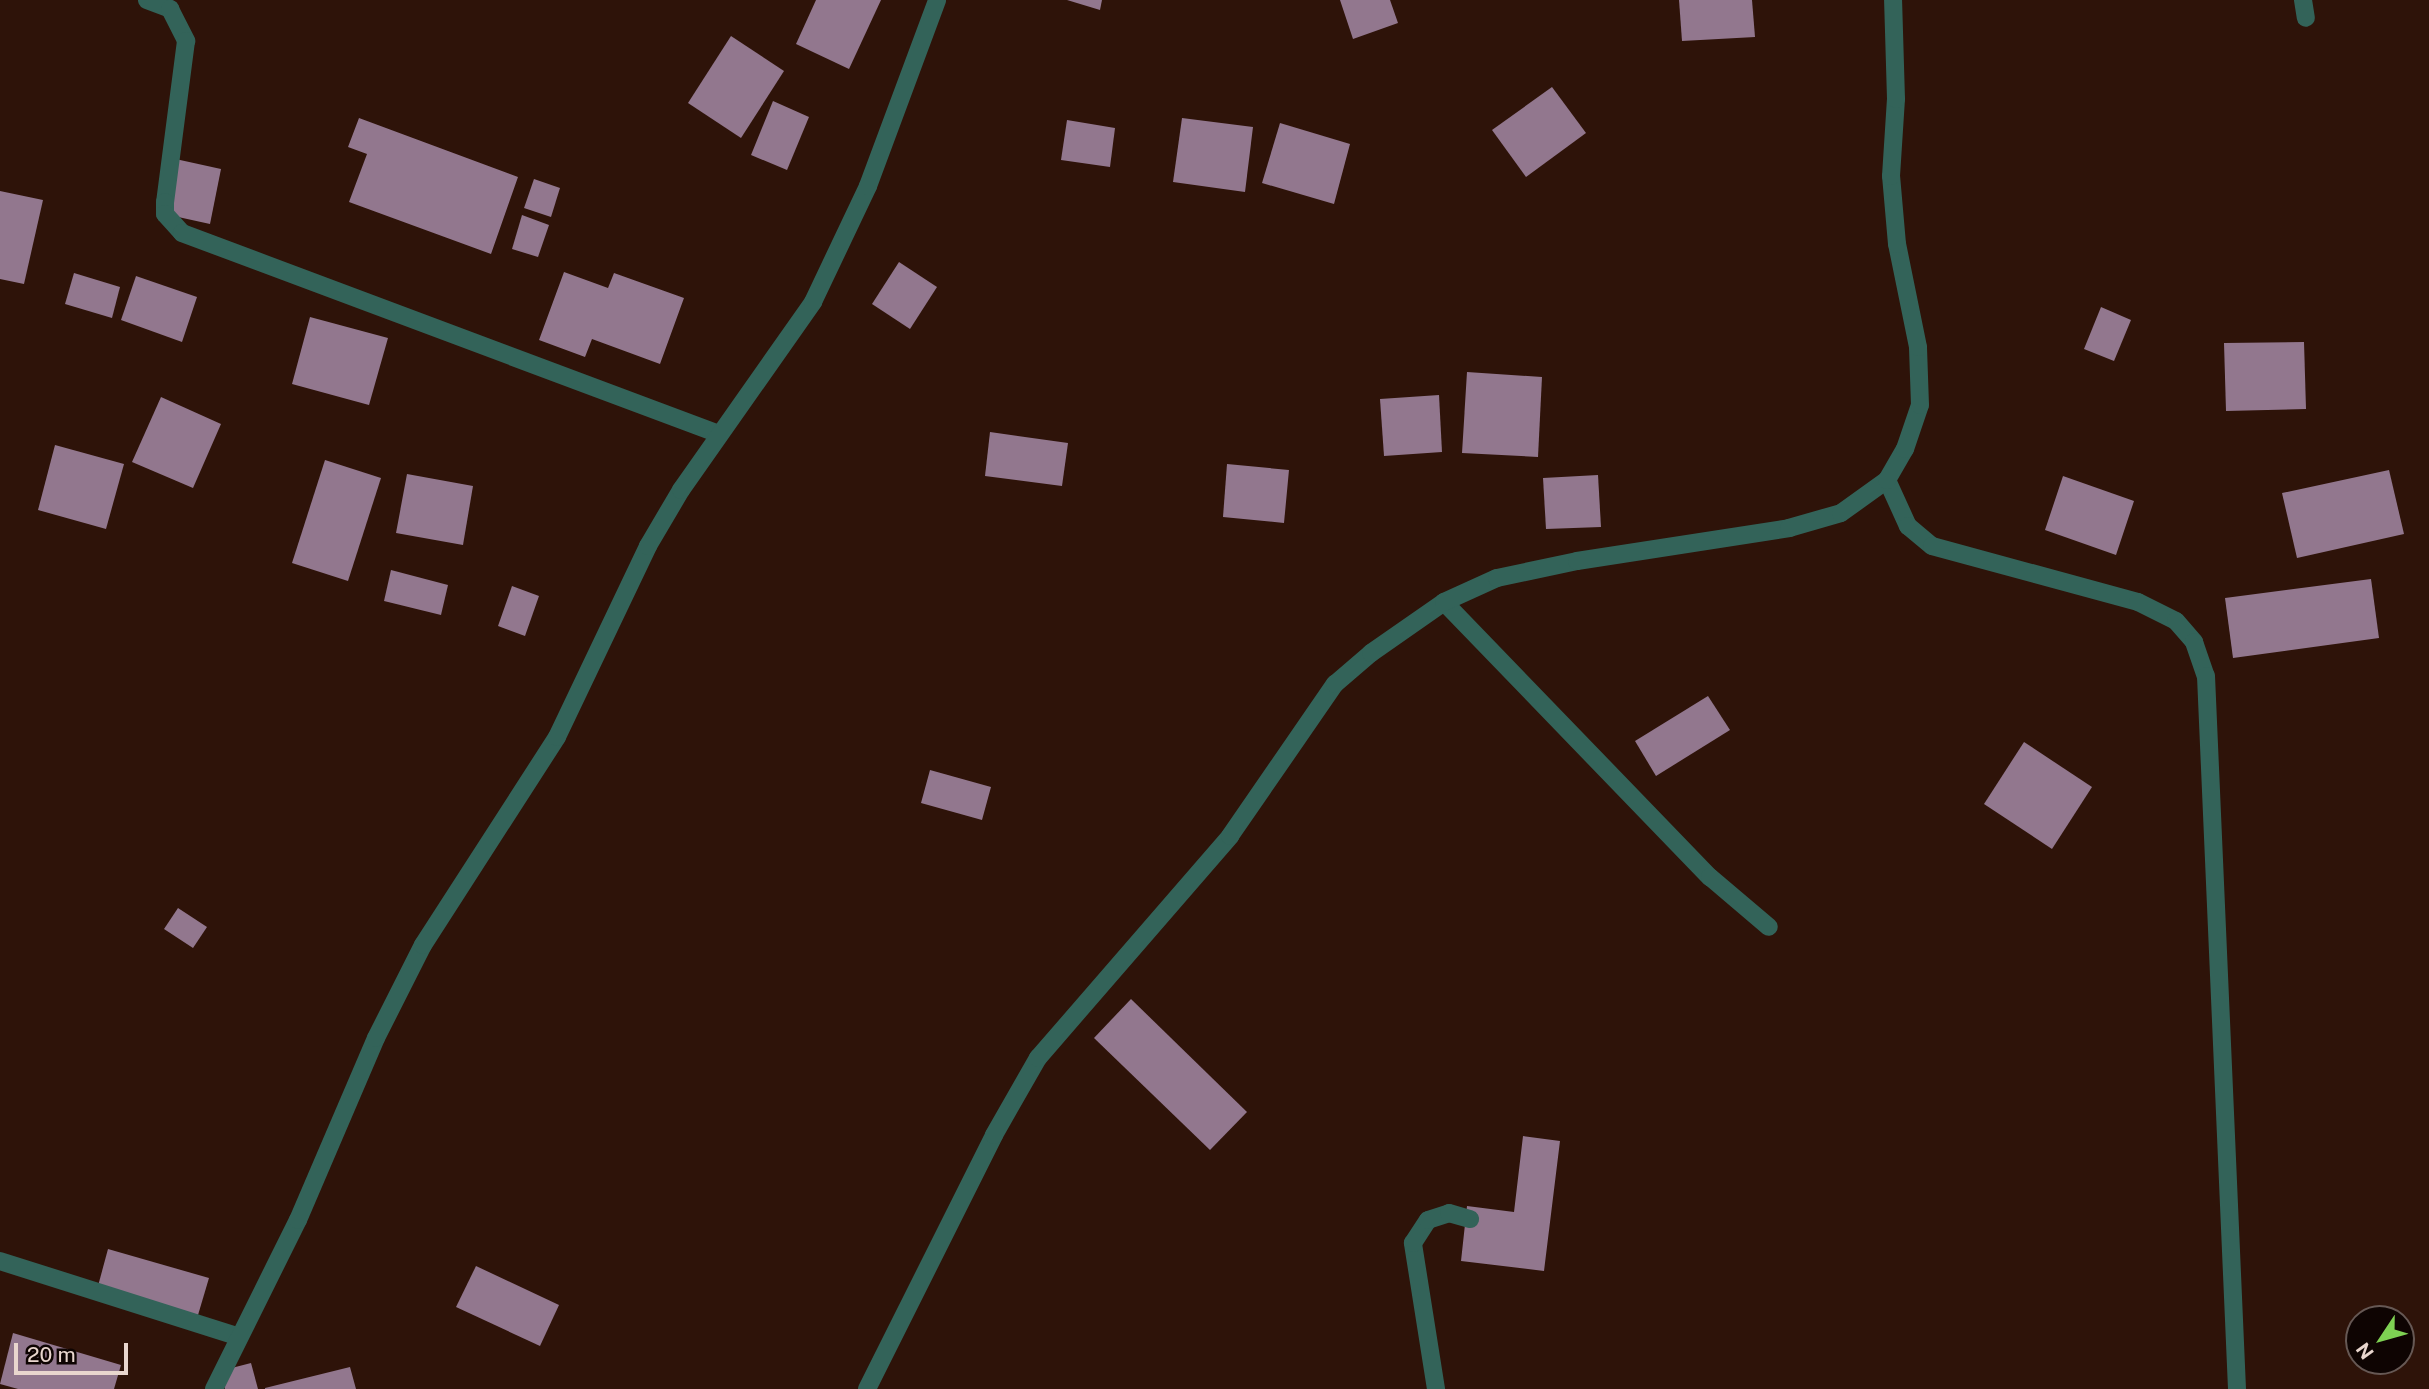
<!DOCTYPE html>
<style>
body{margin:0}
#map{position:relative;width:2429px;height:1389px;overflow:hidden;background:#2e1309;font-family:"Public Sans",sans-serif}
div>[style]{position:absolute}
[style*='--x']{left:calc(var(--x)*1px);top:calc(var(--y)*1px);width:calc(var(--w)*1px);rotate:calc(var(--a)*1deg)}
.building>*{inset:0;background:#92778e}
.minor>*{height:18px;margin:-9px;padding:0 9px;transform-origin:9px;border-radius:9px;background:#336359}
span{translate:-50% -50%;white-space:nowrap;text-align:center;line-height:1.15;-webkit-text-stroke:7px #0e0402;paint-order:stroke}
.north{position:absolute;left:2345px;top:1305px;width:70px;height:70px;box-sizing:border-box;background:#0e0402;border:2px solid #665854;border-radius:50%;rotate:234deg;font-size:19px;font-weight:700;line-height:28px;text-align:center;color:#e9d6ce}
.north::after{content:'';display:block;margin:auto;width:24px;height:32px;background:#7ed153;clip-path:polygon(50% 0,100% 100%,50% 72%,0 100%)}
.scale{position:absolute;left:14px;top:1343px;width:114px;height:32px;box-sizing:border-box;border:4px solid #e9d6ce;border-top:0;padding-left:9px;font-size:21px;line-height:24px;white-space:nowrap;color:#e9d6ce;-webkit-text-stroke:5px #0e0402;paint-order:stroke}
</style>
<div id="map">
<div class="building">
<div style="clip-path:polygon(816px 0,881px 0,849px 69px,796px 44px)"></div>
<div style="clip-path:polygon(1067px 0,1102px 0,1100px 10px)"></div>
<div style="clip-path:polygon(1340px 0,1390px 0,1398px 23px,1353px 39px)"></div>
<div style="clip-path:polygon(1679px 0,1752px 0,1755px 37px,1682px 41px)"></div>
<div style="clip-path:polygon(731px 36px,784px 71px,741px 138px,688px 103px)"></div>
<div style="clip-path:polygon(1552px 87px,1586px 133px,1526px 177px,1492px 130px)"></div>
<div style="clip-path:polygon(773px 101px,809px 117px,787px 170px,751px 155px)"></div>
<div style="clip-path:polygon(359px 118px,518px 177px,491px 254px,349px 202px,367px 154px,348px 147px)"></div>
<div style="clip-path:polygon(1182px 118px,1253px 127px,1245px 192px,1173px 182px)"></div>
<div style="clip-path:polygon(1067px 120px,1115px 128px,1110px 167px,1061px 160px)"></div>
<div style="clip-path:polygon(1280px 123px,1350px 144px,1334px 204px,1262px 183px)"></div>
<div style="clip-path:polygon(171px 158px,221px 169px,210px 224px,160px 213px)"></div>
<div style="clip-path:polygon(534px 179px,560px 188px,551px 217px,524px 208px)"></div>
<div style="clip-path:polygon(0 191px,43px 200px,24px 284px,0 279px)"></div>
<div style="clip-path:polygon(522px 215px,549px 225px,538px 257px,512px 249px)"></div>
<div style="clip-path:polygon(899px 262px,937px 287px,910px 329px,872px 304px)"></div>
<div style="clip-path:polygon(564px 272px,608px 288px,614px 273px,684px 298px,660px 364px,592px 339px,585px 357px,539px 340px)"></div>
<div style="clip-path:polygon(74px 273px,120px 287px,112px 318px,65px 304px)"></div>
<div style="clip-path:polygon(136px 276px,197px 297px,182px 342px,121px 320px)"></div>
<div style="clip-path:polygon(2101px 307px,2131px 320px,2114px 361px,2084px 349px)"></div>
<div style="clip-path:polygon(310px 317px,388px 338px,369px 405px,292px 384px)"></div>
<div style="clip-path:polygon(2304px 342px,2306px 409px,2226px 411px,2224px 343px)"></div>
<div style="clip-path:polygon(1467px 372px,1542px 377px,1538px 457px,1462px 453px)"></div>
<div style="clip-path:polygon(1439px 395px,1442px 452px,1384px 456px,1380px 399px)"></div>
<div style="clip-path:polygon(161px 397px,221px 424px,193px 488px,132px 462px)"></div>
<div style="clip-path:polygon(990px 432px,1068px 443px,1062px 486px,985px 476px)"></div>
<div style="clip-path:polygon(55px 445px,124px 464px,106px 529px,38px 510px)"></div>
<div style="clip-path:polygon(325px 460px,381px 478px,348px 581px,292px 563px)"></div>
<div style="clip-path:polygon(1227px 464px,1289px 470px,1284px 523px,1223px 517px)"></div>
<div style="clip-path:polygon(2389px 470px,2404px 534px,2297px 558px,2282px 493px)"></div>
<div style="clip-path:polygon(407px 474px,473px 486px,463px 545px,396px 533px)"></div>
<div style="clip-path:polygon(1598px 475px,1601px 527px,1546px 529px,1543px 478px)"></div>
<div style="clip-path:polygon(2063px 476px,2134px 501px,2116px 555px,2045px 530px)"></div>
<div style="clip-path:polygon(391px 570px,448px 585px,441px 615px,384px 601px)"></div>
<div style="clip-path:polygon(2371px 579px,2379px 638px,2233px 658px,2225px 598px)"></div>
<div style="clip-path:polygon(512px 586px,539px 596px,525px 636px,498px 626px)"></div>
<div style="clip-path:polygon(1708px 696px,1730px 730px,1656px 776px,1635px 741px)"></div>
<div style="clip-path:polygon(2024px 742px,2092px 787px,2052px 849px,1984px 804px)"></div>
<div style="clip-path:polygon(930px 770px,991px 787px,982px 820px,921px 803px)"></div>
<div style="clip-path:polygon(178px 908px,207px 927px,193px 948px,164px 929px)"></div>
<div style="clip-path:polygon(1131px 999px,1247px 1112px,1210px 1150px,1094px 1038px)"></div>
<div style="clip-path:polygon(1523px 1136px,1560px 1141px,1544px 1271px,1461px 1261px,1467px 1206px,1514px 1212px)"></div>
<div style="clip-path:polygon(108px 1249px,209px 1278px,198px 1315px,98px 1286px)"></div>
<div style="clip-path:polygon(476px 1266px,559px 1305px,540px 1346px,456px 1307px)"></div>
<div style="clip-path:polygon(13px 1333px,121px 1365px,114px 1389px,18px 1389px,0 1384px)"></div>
<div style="clip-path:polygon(251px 1363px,258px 1389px,225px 1389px,220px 1371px)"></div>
<div style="clip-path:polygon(350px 1367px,356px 1389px,265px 1389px,265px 1388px)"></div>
</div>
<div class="minor">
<div style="--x:147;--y:0;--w:25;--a:21"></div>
<div style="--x:170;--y:9;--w:36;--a:63"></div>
<div style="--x:186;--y:41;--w:162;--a:97.4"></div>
<div style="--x:165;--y:202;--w:12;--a:90"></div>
<div style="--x:165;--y:214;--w:25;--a:48"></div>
<div style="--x:182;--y:233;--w:573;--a:20.52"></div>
<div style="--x:2303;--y:0;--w:18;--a:81"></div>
<div style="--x:1887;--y:480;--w:51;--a:65.5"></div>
<div style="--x:1908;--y:526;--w:31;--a:40"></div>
<div style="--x:1932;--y:546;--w:213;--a:15.2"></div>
<div style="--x:2138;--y:602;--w:42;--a:26.6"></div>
<div style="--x:2176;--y:621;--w:28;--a:49"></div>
<div style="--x:2194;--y:642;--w:36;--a:71"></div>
<div style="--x:2206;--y:676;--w:714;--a:87.51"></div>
<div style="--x:1444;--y:602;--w:383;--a:46"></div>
<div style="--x:1710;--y:877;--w:77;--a:40.3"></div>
<div style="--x:0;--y:1261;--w:251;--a:17.6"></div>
<div style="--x:214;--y:1389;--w:189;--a:-63.6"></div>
<div style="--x:298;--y:1220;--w:198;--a:-66.8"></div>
<div style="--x:376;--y:1038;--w:104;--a:-63.2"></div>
<div style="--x:423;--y:945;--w:247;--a:-57.2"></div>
<div style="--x:557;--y:737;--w:212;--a:-64.5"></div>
<div style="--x:648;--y:546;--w:65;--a:-59.5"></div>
<div style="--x:681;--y:490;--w:230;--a:-54.9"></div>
<div style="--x:813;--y:302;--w:128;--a:-64.6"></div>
<div style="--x:868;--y:186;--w:198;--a:-69.6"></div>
<div style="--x:867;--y:1389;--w:284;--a:-63.4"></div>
<div style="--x:994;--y:1135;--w:89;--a:-60.3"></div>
<div style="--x:1038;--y:1058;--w:294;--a:-49.1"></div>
<div style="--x:1230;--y:836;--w:185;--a:-55.4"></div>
<div style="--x:1335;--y:684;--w:48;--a:-40.7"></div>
<div style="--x:1371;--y:653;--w:89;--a:-34.9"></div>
<div style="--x:1444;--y:602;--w:58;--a:-24.4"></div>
<div style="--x:1497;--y:578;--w:82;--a:-12"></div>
<div style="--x:1577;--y:561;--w:215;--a:-8.8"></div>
<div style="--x:1789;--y:528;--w:54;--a:-16.1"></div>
<div style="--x:1841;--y:513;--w:57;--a:-35.7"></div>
<div style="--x:1887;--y:480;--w:36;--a:-60"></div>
<div style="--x:1905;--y:449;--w:46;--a:-71.2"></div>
<div style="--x:1920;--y:405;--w:58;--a:-92"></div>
<div style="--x:1918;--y:347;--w:105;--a:-101.5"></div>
<div style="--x:1897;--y:244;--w:68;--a:-95"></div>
<div style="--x:1891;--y:176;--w:77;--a:-86.3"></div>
<div style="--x:1896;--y:99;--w:99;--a:-91.7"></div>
<div style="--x:1436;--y:1389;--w:148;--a:-99"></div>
<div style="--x:1413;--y:1243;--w:27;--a:-57"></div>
<div style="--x:1428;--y:1220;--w:22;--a:-18"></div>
<div style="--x:1449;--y:1213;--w:22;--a:16"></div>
</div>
<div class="north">N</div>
<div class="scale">20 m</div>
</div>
